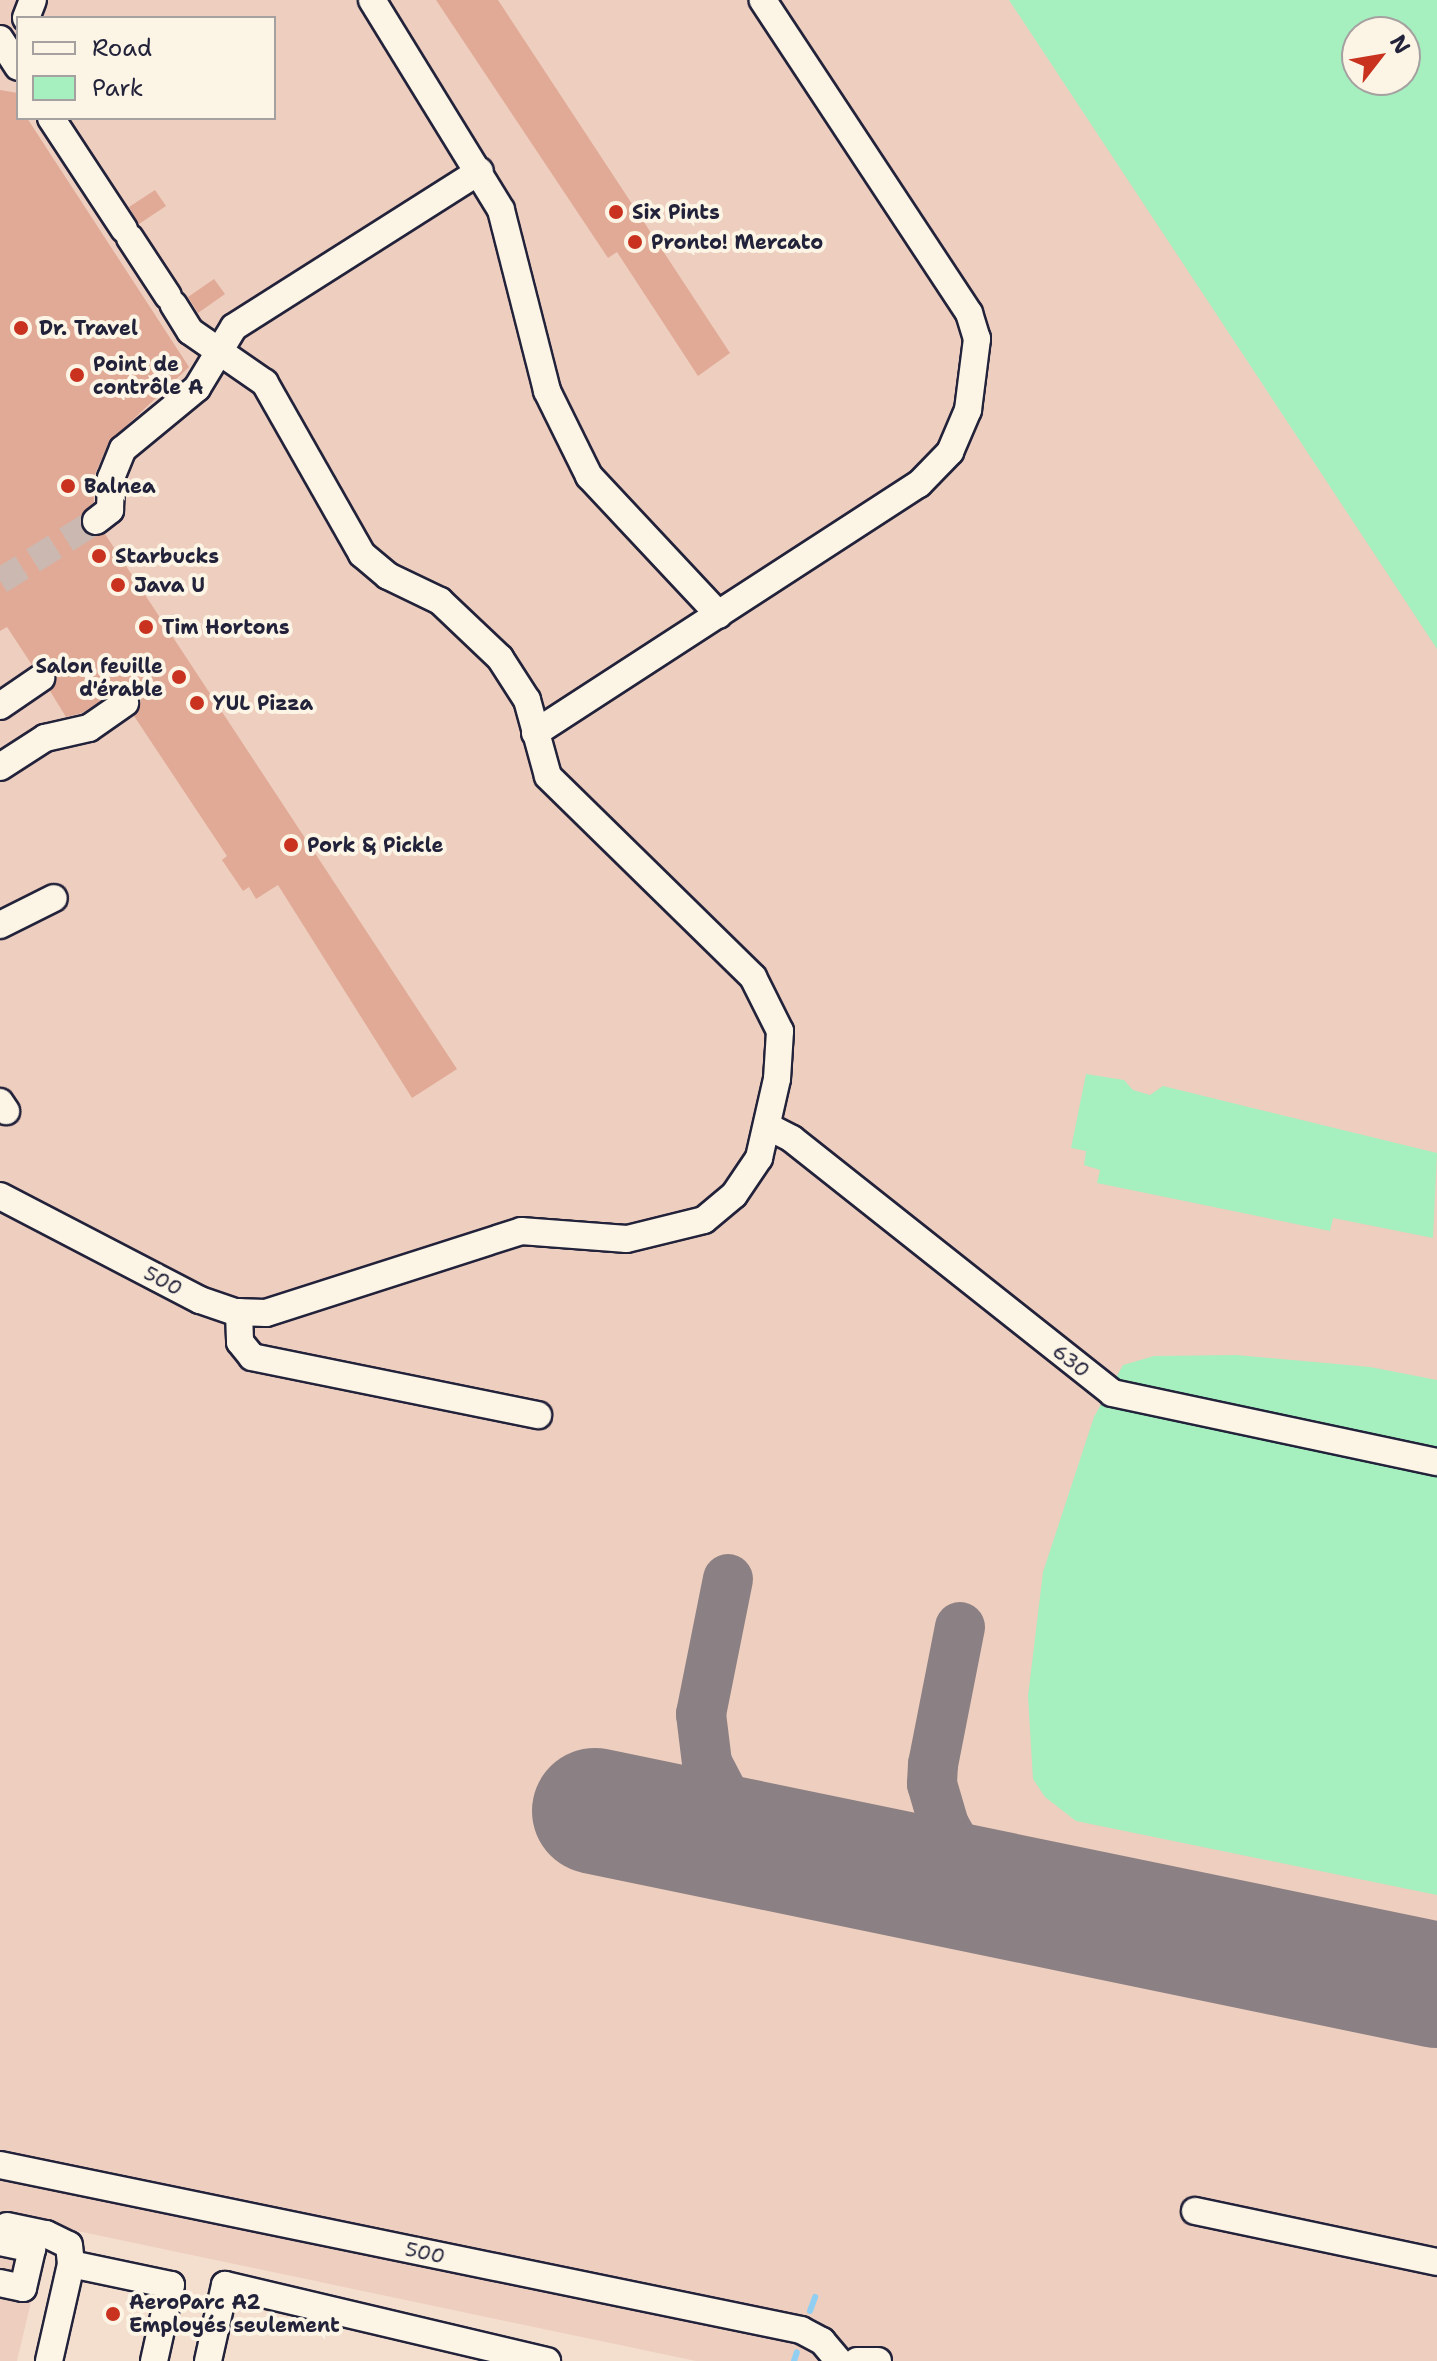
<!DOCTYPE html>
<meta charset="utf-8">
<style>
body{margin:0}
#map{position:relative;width:1437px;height:2361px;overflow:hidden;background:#f4dece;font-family:"Shantell Sans",sans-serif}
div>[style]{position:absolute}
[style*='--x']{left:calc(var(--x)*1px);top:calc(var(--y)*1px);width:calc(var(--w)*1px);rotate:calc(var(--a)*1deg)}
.built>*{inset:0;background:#eecebe}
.green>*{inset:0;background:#a6efbe}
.stream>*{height:6px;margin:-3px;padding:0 3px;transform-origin:3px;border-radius:3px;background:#91cff2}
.taxiway>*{height:50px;margin:-25px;padding:0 25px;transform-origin:25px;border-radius:25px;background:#8b8084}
.runway>*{height:126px;margin:-63px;padding:0 63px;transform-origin:63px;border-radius:63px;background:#8b8084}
.building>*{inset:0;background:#e1aa97}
.minor-tunnel>*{height:26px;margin-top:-13px;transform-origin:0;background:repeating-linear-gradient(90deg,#cab8b1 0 26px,transparent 0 39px)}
.roads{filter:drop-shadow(2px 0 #22223b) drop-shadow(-2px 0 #22223b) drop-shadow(0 2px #22223b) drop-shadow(0 -2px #22223b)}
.minor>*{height:26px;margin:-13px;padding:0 13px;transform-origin:13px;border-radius:13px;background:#fcf5e5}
.dots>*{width:22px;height:22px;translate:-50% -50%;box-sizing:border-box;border:4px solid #fcf5e5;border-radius:50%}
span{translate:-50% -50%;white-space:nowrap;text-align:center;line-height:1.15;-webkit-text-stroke:8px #fcf5e5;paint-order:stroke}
.poi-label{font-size:20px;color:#22223b;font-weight:700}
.left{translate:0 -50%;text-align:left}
.right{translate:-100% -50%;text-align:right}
.street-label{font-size:20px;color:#22223b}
.legend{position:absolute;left:16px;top:16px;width:260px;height:104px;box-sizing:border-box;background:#fcf5e5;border:2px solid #a5a1a1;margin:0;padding:10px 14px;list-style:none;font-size:24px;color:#22223b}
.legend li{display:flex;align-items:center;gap:16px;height:40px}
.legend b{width:40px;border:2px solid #a5a1a1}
.north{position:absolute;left:1341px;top:16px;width:80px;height:80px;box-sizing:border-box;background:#fcf5e5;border:2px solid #a5a1a1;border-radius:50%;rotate:59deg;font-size:22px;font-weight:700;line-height:32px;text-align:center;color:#22223b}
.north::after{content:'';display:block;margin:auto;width:28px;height:36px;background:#c8321e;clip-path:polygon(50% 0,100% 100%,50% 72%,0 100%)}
</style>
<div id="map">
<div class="built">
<div style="clip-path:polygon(evenodd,0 0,1437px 0,1437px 2361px,696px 2361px,49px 2225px,17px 2361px,0 2361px,0 0,18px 18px,274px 18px,274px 118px,18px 118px,18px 18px,0 0,1357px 32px,1405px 32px,1405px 80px,1357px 80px,1357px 32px)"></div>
</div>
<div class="green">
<div style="clip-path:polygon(evenodd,1009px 0,1437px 0,1437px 649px,1215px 312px,1009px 0,1357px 32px,1405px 32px,1405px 80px,1357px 80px,1357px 32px)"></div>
<div style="clip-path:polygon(1086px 1074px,1124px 1080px,1133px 1090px,1150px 1095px,1163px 1086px,1437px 1153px,1433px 1238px,1333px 1218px,1330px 1231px,1097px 1183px,1100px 1170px,1084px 1165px,1086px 1151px,1071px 1148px)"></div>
<div style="clip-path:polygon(1236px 1355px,1370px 1367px,1437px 1380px,1437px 1895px,1076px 1821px,1045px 1797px,1033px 1779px,1028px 1696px,1043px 1572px,1094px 1417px,1123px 1365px,1154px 1356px)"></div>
</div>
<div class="stream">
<div style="--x:810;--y:2311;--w:15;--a:-70"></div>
<div style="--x:794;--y:2361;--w:9;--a:-72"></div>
</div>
<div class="taxiway">
<div style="--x:728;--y:1579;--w:138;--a:101.3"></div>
<div style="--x:701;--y:1714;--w:49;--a:83"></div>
<div style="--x:707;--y:1763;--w:47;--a:62.4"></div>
<div style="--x:729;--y:1805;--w:24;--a:48"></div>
<div style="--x:745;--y:1823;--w:41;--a:31"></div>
<div style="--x:780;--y:1844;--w:192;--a:12"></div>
<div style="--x:968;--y:1884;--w:15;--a:28"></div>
<div style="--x:960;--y:1627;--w:140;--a:101.1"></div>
<div style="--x:933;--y:1764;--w:20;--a:93"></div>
<div style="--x:932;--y:1784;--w:43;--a:73.7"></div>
<div style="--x:944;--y:1825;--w:26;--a:61"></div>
<div style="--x:957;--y:1848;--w:42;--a:44"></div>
<div style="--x:987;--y:1877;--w:34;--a:30"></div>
<div style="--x:1017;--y:1894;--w:72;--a:15.4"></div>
</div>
<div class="runway">
<div style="--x:595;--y:1811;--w:860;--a:11.68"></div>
</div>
<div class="building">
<div style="clip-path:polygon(436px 0,498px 0,730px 353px,698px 376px,617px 252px,608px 258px)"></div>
<div style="clip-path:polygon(0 90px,18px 93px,18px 118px,27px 118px,189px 367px,109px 442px,92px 481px,94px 502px,82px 514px,80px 524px,91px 536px,105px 534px,457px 1069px,412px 1098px,278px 885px,256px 899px,249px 887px,243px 891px,222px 860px,227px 856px,134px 716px,141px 702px,138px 693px,123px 687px,82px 713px,66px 717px,50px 691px,57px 678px,54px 668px,32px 665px,7px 627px,0 631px)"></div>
<div style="clip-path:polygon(155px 190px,166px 206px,139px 224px,129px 207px)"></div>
<div style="clip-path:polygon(214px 279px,225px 294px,198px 313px,188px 297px)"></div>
</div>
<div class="minor-tunnel">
<div style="--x:0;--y:581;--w:113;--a:-32"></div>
</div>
<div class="roads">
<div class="minor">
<div style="--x:372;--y:0;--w:246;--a:58.4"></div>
<div style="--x:501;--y:210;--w:187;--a:75.7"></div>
<div style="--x:547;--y:391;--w:95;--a:63.7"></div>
<div style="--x:589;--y:476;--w:190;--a:46.9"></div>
<div style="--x:26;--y:18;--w:19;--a:-69"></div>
<div style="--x:0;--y:39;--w:33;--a:57"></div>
<div style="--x:51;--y:118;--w:133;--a:56.7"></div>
<div style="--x:130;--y:238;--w:69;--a:56.8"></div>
<div style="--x:96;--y:521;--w:18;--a:-38"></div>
<div style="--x:110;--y:510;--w:32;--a:-88"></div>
<div style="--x:111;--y:478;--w:31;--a:-68"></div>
<div style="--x:123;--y:449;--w:96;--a:-39.5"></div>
<div style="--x:197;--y:388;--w:71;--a:-58.8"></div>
<div style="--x:234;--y:327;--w:291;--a:-32.4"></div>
<div style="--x:0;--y:706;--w:50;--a:-34.3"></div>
<div style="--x:535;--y:733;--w:458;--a:-33"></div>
<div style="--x:919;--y:484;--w:45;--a:-45.9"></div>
<div style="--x:950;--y:452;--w:46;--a:-66.8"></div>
<div style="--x:968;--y:410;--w:72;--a:-82.8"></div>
<div style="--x:977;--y:339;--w:27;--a:-107"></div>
<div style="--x:969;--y:313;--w:375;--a:-123.4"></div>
<div style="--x:0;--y:767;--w:54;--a:-32.8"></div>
<div style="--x:45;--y:738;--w:45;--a:-12.8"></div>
<div style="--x:89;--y:728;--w:44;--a:-34.8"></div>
<div style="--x:0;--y:925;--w:60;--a:-26.6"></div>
<div style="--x:0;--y:1102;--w:11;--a:56"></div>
<div style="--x:767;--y:1126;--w:28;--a:27"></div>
<div style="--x:792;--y:1139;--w:409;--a:38.4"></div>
<div style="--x:1112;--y:1393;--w:332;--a:12"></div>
<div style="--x:0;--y:1196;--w:225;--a:27.5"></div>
<div style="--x:200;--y:1300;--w:37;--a:19"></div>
<div style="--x:235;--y:1312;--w:31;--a:2"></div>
<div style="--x:266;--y:1313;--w:268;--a:-17.8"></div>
<div style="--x:521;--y:1231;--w:106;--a:4.3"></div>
<div style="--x:627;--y:1239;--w:79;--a:-13.9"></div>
<div style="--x:704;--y:1220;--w:39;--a:-40"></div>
<div style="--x:734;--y:1195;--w:45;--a:-56"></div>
<div style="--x:759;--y:1158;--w:81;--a:-77.2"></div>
<div style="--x:777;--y:1079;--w:48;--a:-86.4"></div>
<div style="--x:780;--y:1031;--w:60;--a:-116.6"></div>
<div style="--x:753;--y:977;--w:287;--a:-135.6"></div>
<div style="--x:548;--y:776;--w:79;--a:-105.4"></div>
<div style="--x:527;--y:700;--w:50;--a:-122.7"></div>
<div style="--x:500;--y:658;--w:83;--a:-136.5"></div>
<div style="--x:440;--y:601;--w:58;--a:-154.3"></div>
<div style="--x:388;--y:576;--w:34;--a:-140"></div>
<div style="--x:362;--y:554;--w:197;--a:-119.6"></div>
<div style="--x:265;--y:383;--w:91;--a:-145.3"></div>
<div style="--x:190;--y:331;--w:31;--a:-122"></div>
<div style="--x:239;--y:1312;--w:30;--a:88"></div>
<div style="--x:240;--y:1342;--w:19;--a:51"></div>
<div style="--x:252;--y:1357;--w:292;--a:11.5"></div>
<div style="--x:0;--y:2165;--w:818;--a:11.64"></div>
<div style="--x:801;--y:2330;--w:24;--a:28"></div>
<div style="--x:822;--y:2341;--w:26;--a:50"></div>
<div style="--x:1195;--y:2211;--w:247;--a:11.9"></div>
<div style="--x:7;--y:2226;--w:40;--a:12"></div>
<div style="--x:46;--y:2234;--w:25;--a:26"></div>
<div style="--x:69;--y:2245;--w:19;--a:84"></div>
<div style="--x:0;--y:2242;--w:33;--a:12"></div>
<div style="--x:32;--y:2249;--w:40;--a:103"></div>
<div style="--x:23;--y:2288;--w:24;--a:-168"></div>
<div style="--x:49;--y:2361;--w:99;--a:-77.2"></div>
<div style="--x:71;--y:2264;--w:102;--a:11.9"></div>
<div style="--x:171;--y:2285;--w:78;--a:102.6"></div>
<div style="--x:208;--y:2361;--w:78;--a:-77.4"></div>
<div style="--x:225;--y:2285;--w:331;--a:13.3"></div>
<div style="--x:857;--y:2361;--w:21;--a:0"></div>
</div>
</div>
<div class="dots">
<div style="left:616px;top:212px;background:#c8321e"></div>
<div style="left:635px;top:242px;background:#c8321e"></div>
<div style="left:21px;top:328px;background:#c8321e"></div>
<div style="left:77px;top:375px;background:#c8321e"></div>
<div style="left:68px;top:486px;background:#c8321e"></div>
<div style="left:99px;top:556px;background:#c8321e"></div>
<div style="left:118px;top:585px;background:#c8321e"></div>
<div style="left:146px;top:627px;background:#c8321e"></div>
<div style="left:179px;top:677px;background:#c8321e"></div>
<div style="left:197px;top:703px;background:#c8321e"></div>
<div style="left:291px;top:845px;background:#c8321e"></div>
<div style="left:113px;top:2314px;background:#c8321e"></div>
</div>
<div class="poi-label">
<span class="left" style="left:632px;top:212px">Six Pints</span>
<span class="left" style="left:651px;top:242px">Pronto! Mercato</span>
<span class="left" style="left:39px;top:328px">Dr. Travel</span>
<span class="left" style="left:93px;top:376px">Point de<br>contrôle A</span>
<span class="left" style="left:84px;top:486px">Balnea</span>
<span class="left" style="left:115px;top:556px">Starbucks</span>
<span class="left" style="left:134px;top:585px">Java U</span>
<span class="left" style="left:162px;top:627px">Tim Hortons</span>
<span class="right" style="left:163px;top:678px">Salon feuille<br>d'érable</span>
<span class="left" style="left:213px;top:703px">YUL Pizza</span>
<span class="left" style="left:307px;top:845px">Pork &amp; Pickle</span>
<span class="left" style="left:129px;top:2314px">AeroParc A2<br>Employés seulement</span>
</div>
<div class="street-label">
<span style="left:163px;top:1281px;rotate:28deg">500</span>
<span style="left:1071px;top:1361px;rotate:38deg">630</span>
<span style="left:425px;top:2253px;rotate:12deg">500</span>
</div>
<ul class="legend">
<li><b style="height:10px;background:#fcf5e5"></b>Road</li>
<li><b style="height:22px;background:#a6efbe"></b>Park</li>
</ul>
<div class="north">N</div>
</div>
